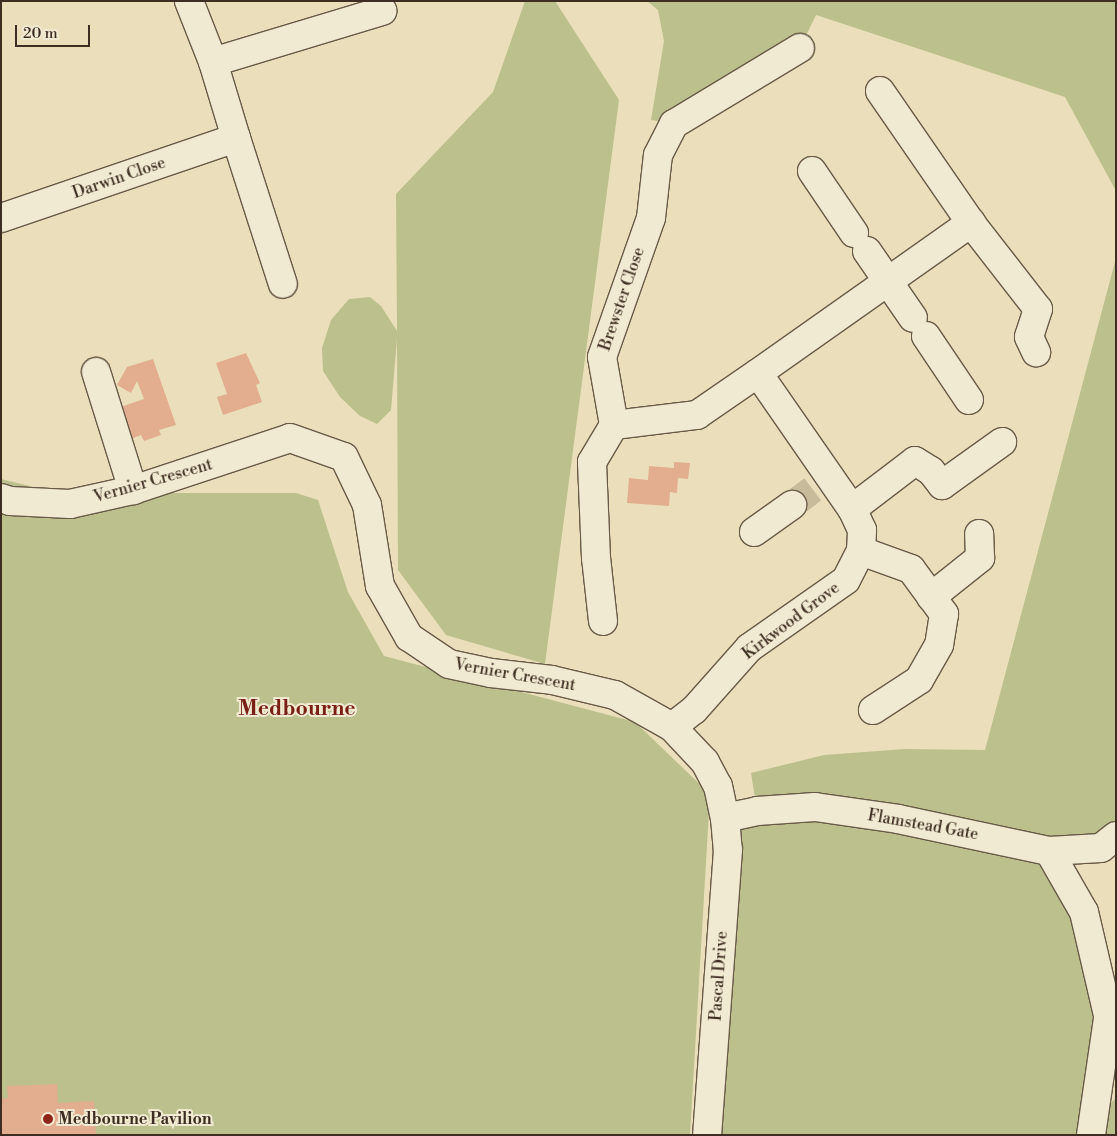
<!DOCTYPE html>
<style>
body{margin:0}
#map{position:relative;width:1117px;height:1136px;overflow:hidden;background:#eadfba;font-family:"Libre Bodoni",serif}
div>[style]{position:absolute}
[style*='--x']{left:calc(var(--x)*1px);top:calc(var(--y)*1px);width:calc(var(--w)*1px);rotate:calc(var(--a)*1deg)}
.green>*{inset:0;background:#bcc08c}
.building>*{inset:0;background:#e2ae8f}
.minor-tunnel>*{height:28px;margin-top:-14px;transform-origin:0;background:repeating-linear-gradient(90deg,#c8bb9c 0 28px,transparent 0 42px)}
.roads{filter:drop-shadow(1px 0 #695a48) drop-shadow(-1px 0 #695a48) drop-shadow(0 1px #695a48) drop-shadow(0 -1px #695a48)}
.minor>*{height:28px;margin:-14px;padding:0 14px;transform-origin:14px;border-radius:14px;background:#f1ead2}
.dots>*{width:14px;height:14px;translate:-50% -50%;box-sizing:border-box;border:2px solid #f1ead2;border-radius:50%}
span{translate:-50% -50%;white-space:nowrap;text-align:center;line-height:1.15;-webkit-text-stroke:4px #f1ead2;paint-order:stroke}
.street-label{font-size:16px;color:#3e2d22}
.poi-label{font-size:16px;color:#3e2d22;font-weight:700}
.left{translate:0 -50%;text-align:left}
.district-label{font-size:21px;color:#7a1f14;font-weight:700}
.frame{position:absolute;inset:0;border:2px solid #3e2d22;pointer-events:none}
.scale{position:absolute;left:15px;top:25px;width:75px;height:22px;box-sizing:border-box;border:2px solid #3e2d22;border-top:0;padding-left:6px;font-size:15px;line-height:18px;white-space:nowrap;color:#3e2d22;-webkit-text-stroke:4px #f1ead2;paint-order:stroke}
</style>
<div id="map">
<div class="green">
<div style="clip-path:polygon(525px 1px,555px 1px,619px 100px,545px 664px,446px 635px,398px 570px,397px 339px,391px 410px,377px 424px,360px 416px,340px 397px,323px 371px,322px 348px,331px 320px,349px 299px,370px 297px,381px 306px,397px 331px,396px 194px,493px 92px)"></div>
<div style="clip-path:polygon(647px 1px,1116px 1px,1116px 191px,1065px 97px,816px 15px,800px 48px,674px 124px,651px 120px,664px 41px,658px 10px)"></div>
<div style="clip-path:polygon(1116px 258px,1116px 836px,1050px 851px,1108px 1015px,1094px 1118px,1116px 1098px,1116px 1135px,707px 1135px,725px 818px,757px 811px,751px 773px,824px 755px,905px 749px,985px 750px)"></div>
<div style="clip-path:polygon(1px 479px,58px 493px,296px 493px,318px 500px,348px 592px,384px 656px,635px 722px,710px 794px,690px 1135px,1px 1135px)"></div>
</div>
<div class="building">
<div style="clip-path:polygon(246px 353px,260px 383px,256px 385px,262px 402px,223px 415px,217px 397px,227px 394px,216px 363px)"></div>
<div style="clip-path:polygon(153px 359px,176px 425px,159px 430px,161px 435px,144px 441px,141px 435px,126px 441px,115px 409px,144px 399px,137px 381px,131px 393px,117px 385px,127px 367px)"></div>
<div style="clip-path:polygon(674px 462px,690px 463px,688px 479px,678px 478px,677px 493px,670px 492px,669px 506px,627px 503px,629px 478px,648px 480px,649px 466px,674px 468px)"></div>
<div style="clip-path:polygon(57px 1084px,58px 1103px,94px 1101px,96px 1135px,1px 1135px,1px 1099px,8px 1098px,7px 1086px)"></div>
</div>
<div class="minor-tunnel">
<div style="--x:792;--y:505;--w:26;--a:-37"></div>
</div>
<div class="roads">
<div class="minor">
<div style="--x:189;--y:1;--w:66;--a:68.5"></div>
<div style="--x:880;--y:91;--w:160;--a:55.4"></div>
<div style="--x:971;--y:223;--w:109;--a:52.1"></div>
<div style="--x:1038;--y:309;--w:29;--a:108"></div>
<div style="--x:1029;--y:337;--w:17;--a:65"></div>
<div style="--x:236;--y:138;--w:79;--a:-106.8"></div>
<div style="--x:213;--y:62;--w:177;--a:-16.8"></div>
<div style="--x:812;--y:171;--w:75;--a:55.9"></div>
<div style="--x:1;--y:218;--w:248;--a:-18.8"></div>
<div style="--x:236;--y:138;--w:153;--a:72.2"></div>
<div style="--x:867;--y:251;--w:81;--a:55.5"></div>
<div style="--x:926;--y:336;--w:77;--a:56.1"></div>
<div style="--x:96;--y:372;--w:124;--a:72.6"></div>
<div style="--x:614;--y:425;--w:84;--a:-6.9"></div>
<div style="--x:697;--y:415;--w:74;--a:-34.5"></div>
<div style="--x:1;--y:498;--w:9;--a:18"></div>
<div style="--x:10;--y:501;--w:60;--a:2.9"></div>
<div style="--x:70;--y:504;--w:65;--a:-12.5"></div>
<div style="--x:133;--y:490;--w:165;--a:-18.3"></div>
<div style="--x:290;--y:438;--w:57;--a:19.4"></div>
<div style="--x:344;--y:457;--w:53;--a:64.4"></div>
<div style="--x:367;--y:505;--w:82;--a:80.9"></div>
<div style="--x:380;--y:586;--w:59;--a:60.4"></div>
<div style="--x:409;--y:637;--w:48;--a:34"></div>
<div style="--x:449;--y:664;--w:43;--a:12.1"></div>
<div style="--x:491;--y:673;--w:61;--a:6.5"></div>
<div style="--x:552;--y:680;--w:65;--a:13.4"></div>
<div style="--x:615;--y:695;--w:65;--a:29.3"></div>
<div style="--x:672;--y:727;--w:48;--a:46.7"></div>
<div style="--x:705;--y:762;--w:27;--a:62"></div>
<div style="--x:718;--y:786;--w:33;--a:78"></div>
<div style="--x:725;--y:818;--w:32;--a:85"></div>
<div style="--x:728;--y:850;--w:286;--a:94.2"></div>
<div style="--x:852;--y:509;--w:79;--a:-37.3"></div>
<div style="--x:915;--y:461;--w:19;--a:32"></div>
<div style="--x:931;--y:471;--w:18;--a:52"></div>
<div style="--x:942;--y:485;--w:74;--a:-35.6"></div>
<div style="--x:754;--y:532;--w:47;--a:-35.4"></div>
<div style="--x:861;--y:551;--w:53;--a:19.8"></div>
<div style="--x:911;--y:569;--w:56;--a:53.7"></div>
<div style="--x:944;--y:614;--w:31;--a:99"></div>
<div style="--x:939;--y:645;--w:40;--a:119.7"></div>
<div style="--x:919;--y:680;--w:55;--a:146.9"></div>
<div style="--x:931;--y:597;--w:63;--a:-38.5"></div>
<div style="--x:980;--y:558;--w:24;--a:-92"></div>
<div style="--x:603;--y:621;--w:63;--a:-96.3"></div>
<div style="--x:596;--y:558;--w:96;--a:-92.4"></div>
<div style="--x:592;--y:462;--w:43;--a:-59.3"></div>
<div style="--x:614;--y:425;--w:69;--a:-100"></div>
<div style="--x:602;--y:357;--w:147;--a:-70.6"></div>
<div style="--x:651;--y:218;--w:63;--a:-83.7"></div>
<div style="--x:658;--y:155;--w:35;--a:-63"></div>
<div style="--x:674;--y:124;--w:147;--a:-31.1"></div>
<div style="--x:672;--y:727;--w:28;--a:-38"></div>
<div style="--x:694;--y:710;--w:83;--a:-48.4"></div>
<div style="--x:749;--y:648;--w:118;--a:-35"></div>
<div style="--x:846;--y:580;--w:33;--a:-63"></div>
<div style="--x:861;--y:551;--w:21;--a:-87"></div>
<div style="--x:862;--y:530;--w:23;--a:-115"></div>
<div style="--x:852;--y:509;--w:165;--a:-124.7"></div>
<div style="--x:758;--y:373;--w:261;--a:-35.2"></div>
<div style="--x:725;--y:818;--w:33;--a:-12"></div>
<div style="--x:757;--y:811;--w:58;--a:-3.9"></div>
<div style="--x:815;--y:807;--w:84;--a:8.2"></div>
<div style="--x:898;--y:819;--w:154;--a:12"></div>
<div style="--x:1049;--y:851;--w:52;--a:-3.3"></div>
<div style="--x:1101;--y:848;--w:19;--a:-39"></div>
<div style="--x:1049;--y:851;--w:70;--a:60.2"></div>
<div style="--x:1084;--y:912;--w:106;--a:76.9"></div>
<div style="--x:1091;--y:1135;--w:138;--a:-81.7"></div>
</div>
</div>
<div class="dots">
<div style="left:48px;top:1119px;background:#8f2418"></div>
</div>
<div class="street-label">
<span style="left:119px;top:178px;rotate:-19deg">Darwin Close</span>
<span style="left:622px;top:299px;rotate:-71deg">Brewster Close</span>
<span style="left:153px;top:481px;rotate:-16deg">Vernier Crescent</span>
<span style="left:791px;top:621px;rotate:-37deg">Kirkwood Grove</span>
<span style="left:515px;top:675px;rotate:10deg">Vernier Crescent</span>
<span style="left:923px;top:825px;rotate:10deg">Flamstead Gate</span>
<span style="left:719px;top:976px;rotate:-86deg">Pascal Drive</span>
</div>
<div class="poi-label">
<span class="left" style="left:58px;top:1119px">Medbourne Pavilion</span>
</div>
<div class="district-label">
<span style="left:297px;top:709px">Medbourne</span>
</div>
<div class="frame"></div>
<div class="scale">20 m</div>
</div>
